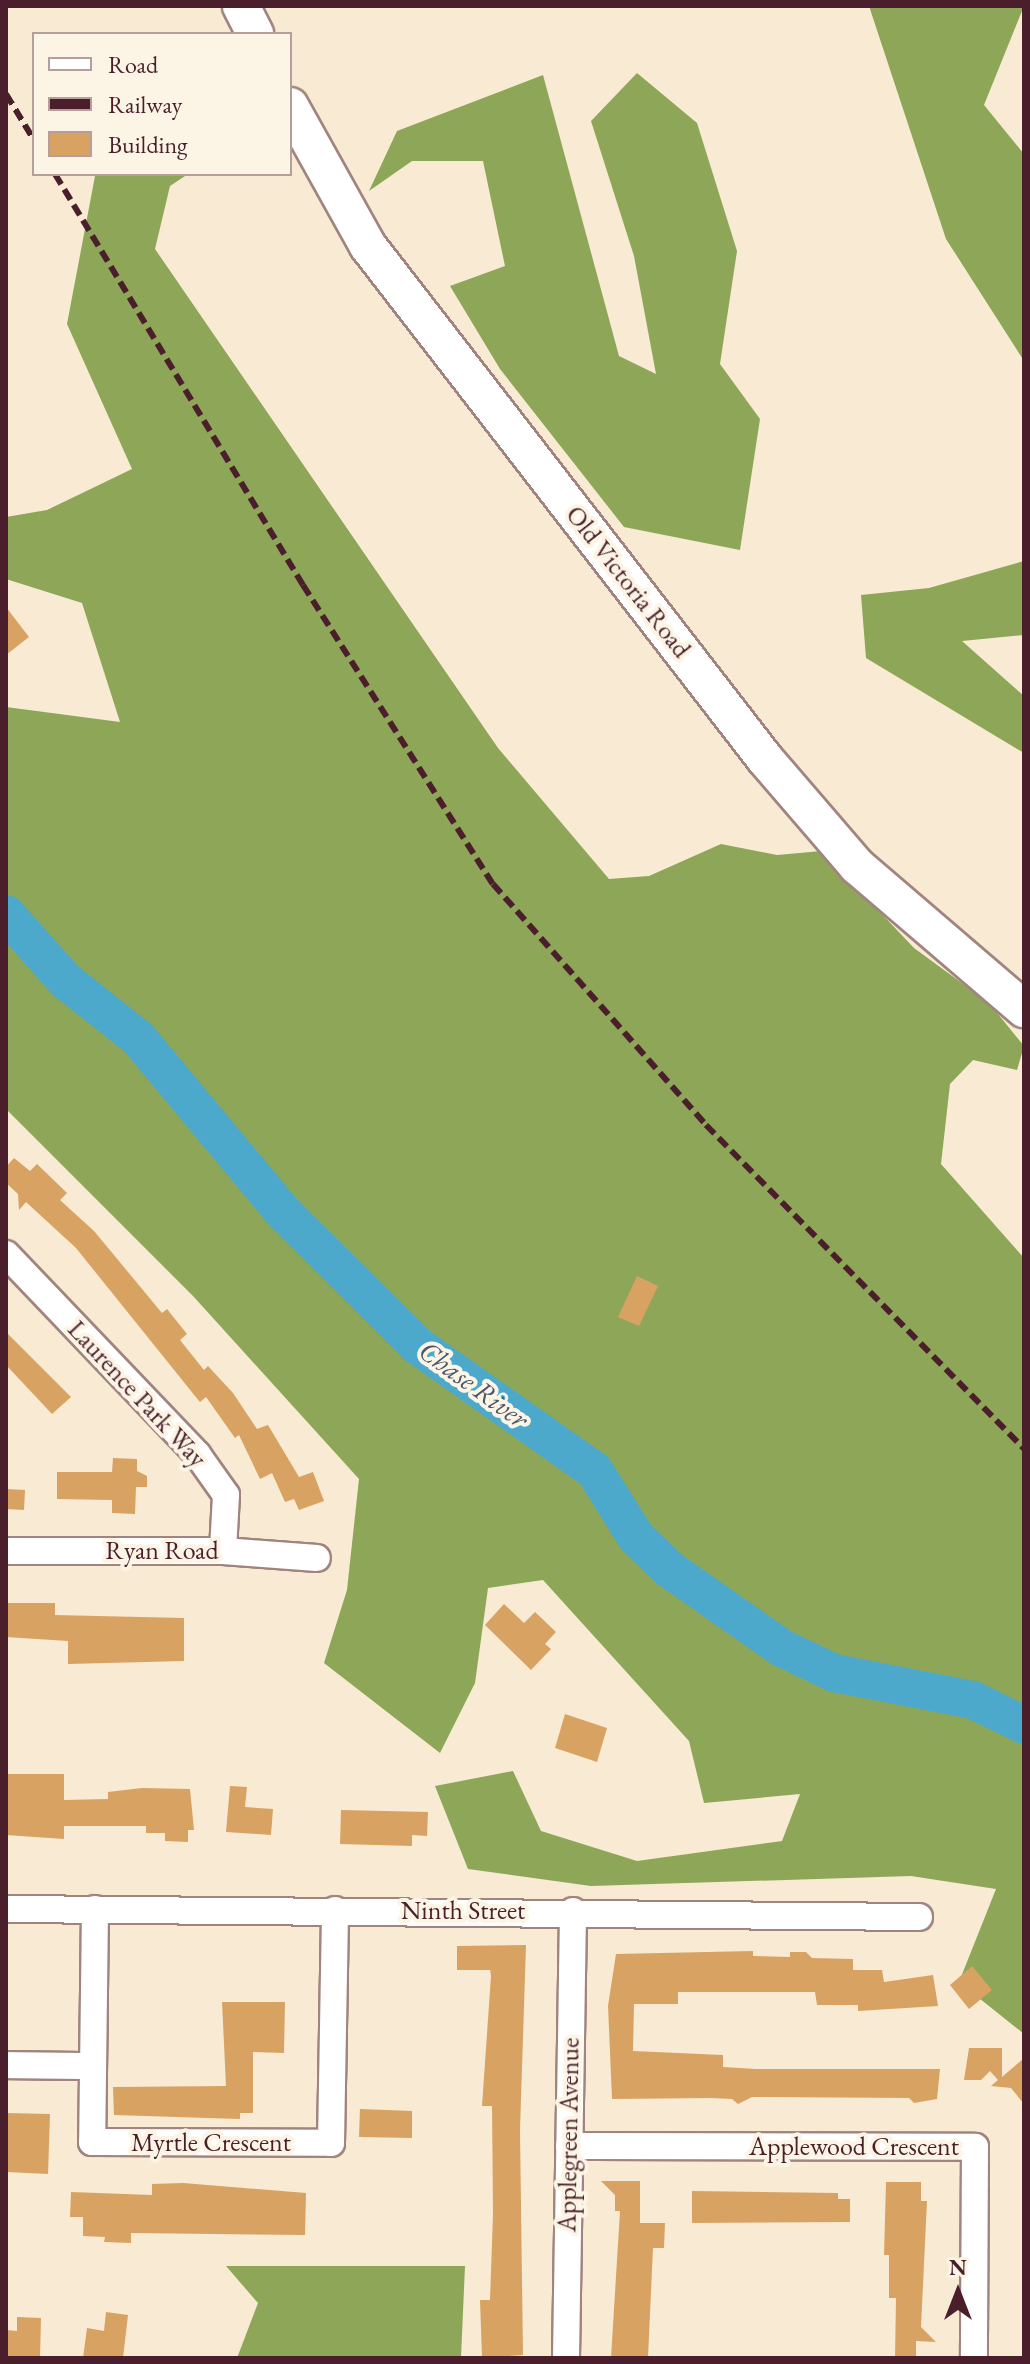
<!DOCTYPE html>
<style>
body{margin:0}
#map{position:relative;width:1030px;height:2364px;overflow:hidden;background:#f8ead3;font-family:"EB Garamond",serif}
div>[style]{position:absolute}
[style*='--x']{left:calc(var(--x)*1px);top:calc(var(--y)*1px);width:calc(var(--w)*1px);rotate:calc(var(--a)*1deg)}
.forest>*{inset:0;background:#8ea657}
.river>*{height:38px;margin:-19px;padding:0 19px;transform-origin:19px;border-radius:19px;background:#4da9cb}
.building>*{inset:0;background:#d8a362}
.roads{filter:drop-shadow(2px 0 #a1847f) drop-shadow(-2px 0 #a1847f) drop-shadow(0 2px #a1847f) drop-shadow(0 -2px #a1847f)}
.street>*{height:26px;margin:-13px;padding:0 13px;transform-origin:13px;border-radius:13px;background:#fff}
.secondary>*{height:36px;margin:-18px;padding:0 18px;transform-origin:18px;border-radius:18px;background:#fff}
.rail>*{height:6px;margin-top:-3px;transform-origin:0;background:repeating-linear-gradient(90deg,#4a1f2b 0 12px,transparent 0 18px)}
span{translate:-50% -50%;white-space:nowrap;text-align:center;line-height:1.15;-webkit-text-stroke:8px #fcf5e5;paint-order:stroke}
.street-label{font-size:26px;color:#4a1f2b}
.water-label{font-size:28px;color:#4b566b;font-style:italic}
.frame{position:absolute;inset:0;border:8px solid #4a1f2b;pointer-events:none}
.legend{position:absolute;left:32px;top:32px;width:260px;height:144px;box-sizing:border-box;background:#fcf5e5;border:2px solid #b59f9b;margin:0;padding:10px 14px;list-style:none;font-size:24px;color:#4a1f2b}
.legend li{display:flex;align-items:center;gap:16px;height:40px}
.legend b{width:40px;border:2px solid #b59f9b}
.north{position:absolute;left:918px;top:2252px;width:80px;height:80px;-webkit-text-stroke:6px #fcf5e5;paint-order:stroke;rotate:0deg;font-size:22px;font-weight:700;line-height:32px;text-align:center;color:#4a1f2b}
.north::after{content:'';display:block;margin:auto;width:28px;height:36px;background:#4a1f2b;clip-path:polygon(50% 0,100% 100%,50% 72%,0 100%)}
</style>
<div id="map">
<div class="forest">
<div style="clip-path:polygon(869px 6px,1024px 6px,984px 105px,1024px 154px,1024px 361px,946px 239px)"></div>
<div style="clip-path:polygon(637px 73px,697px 123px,737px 251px,720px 364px,760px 419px,740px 550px,624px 527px,500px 369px,450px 286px,505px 266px,483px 161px,412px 161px,369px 191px,397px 131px,543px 75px,619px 356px,656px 374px,634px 256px,591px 121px)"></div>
<div style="clip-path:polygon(188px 174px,170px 186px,155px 249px,498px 748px,609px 879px,649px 876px,721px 844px,777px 855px,822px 851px,914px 948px,989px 1003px,1024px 1046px,1017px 1070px,973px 1060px,950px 1084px,941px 1164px,1024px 1258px,1024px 2034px,959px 1982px,996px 1889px,911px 1876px,591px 1886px,468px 1869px,435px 1786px,513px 1771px,541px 1831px,637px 1861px,782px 1841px,800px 1794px,704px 1803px,689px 1741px,543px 1580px,488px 1588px,475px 1683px,440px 1753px,324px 1663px,347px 1590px,359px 1479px,193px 1296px,6px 1109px,6px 707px,120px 722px,82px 603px,6px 579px,6px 517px,47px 510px,132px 469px,67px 324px,95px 176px)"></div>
<div style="clip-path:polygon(1024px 561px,1024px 635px,962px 641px,1024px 696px,1024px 753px,866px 658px,861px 595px,929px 588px)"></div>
<div style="clip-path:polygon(226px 2266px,465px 2266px,461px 2358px,237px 2358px,258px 2303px)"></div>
</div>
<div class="river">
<div style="--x:6;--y:914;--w:90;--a:48.2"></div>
<div style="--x:66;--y:981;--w:92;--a:38.4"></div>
<div style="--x:138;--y:1038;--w:228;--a:50.2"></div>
<div style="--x:284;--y:1213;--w:189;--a:44.8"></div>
<div style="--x:418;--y:1346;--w:215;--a:35.2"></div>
<div style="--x:594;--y:1470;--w:79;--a:57.9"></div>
<div style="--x:636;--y:1537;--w:46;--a:44.1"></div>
<div style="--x:669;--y:1569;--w:138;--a:35"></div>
<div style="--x:782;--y:1648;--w:58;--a:25.7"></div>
<div style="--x:834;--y:1673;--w:142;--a:11"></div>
<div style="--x:973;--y:1700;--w:57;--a:26.1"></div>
</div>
<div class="building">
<div style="clip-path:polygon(6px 607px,29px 637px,6px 655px)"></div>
<div style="clip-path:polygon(14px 1158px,30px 1171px,37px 1164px,67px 1193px,60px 1200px,94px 1231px,162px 1313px,167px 1309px,187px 1334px,180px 1340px,204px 1370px,208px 1366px,233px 1393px,257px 1429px,268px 1425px,299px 1477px,313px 1472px,324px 1501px,299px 1510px,294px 1499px,285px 1502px,272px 1473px,260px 1479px,239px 1435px,235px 1438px,206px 1397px,200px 1402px,195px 1396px,76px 1248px,26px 1202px,19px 1210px,18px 1194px,6px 1183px,6px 1167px)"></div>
<div style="clip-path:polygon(637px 1276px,658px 1286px,639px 1326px,618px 1317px)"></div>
<div style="clip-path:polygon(6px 1332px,71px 1397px,52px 1414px,6px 1365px)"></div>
<div style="clip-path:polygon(113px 1458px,137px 1459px,137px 1471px,147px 1476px,147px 1487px,136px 1487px,135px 1514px,112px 1513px,112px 1500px,57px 1499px,57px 1472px,112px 1472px)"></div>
<div style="clip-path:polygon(6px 1489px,25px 1490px,24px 1510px,6px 1509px)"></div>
<div style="clip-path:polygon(6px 1603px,55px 1603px,55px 1615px,184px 1618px,184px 1661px,68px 1664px,68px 1641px,6px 1637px)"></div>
<div style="clip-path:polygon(504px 1604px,524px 1623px,535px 1612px,556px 1632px,545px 1644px,551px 1649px,531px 1670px,485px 1625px)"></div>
<div style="clip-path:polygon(565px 1714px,607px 1728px,597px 1762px,555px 1748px)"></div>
<div style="clip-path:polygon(6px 1774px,64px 1774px,64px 1800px,108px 1799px,108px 1792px,142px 1788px,190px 1789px,194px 1830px,188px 1830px,188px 1842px,165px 1841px,165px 1833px,146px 1833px,146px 1826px,64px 1826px,64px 1839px,6px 1835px)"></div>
<div style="clip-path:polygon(230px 1786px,247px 1787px,245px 1807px,273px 1809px,271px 1835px,226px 1832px)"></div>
<div style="clip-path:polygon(341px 1810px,428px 1812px,427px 1836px,412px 1835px,412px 1846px,340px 1844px)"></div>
<div style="clip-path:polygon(526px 1945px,520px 2130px,523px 2355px,482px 2358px,480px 2300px,490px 2300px,493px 2214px,492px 2106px,482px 2106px,491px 1976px,490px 1970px,457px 1970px,457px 1946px)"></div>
<div style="clip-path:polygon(753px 1951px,753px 1956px,790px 1957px,790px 1952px,806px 1952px,812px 1958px,853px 1959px,853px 1970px,882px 1970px,884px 1982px,933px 1975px,938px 2006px,858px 2011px,858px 2005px,817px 2005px,815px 1992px,678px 1992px,678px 2004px,634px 2004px,633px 2051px,723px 2055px,723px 2067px,756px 2069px,940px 2069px,937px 2099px,914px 2103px,909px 2098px,752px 2097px,738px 2104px,732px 2099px,710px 2098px,612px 2099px,608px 2006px,616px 1954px)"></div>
<div style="clip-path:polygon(972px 1966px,992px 1990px,969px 2009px,950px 1985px)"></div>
<div style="clip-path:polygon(222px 2002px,285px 2002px,284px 2053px,253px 2052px,253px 2113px,240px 2113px,240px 2119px,114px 2115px,113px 2087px,226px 2086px)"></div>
<div style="clip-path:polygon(969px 2048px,1002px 2048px,1002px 2077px,1024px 2058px,1024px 2104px,1011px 2088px,991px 2086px,998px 2080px,990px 2071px,981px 2080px,964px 2080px)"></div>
<div style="clip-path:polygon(360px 2109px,412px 2111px,412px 2138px,359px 2137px)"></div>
<div style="clip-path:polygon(6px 2113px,50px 2114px,48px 2174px,6px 2172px)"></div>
<div style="clip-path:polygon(601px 2181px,640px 2181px,640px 2223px,665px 2223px,664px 2248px,653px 2248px,648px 2358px,611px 2358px,620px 2211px,615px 2211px,615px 2195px)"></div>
<div style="clip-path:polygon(886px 2182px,921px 2182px,921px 2201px,927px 2201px,921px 2327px,936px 2342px,916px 2341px,916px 2358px,895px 2358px,896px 2298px,889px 2298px,889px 2255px,884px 2255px)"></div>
<div style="clip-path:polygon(183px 2183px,306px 2193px,305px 2235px,131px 2233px,131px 2243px,104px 2242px,105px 2237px,83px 2236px,83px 2217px,70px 2217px,71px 2192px,152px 2195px,152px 2184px)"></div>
<div style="clip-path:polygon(692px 2191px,838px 2193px,838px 2199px,850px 2199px,850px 2222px,692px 2223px)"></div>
<div style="clip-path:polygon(106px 2312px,128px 2315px,123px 2358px,83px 2358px,87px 2328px,104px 2331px)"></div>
<div style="clip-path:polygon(17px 2317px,41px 2318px,40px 2358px,6px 2358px,6px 2330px,17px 2331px)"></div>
</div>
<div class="roads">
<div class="street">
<div style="--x:6;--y:1254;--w:277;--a:46.3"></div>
<div style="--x:197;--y:1454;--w:50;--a:54.7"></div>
<div style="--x:226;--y:1495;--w:56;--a:93.1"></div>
<div style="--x:6;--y:1551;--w:217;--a:0"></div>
<div style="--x:223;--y:1551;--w:94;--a:4.3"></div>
<div style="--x:6;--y:1909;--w:913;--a:0.5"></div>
<div style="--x:95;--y:1909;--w:233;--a:90.7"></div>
<div style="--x:92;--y:2142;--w:239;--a:0.2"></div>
<div style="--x:331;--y:2143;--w:233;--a:-89"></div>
<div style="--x:6;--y:2065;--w:85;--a:0.7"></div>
<div style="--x:569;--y:2146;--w:406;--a:0.1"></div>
<div style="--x:975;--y:2147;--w:211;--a:90.3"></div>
<div style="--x:566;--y:2358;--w:447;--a:-89.1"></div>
</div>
<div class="secondary">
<div style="--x:241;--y:6;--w:31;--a:63"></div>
<div style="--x:290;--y:106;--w:160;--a:60.9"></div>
<div style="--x:368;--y:246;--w:649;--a:52.26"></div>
<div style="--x:765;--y:759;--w:141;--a:49.3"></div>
<div style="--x:857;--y:866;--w:220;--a:40.6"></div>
</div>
</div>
<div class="rail">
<div style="--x:6;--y:94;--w:54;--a:58.7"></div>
<div style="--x:55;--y:174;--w:480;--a:58.9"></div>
<div style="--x:303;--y:585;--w:354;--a:57.6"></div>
<div style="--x:493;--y:884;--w:322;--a:48.5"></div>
<div style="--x:706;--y:1125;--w:454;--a:45.5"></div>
</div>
<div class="street-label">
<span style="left:628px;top:582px;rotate:52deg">Old Victoria Road</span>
<span style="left:137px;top:1394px;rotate:47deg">Laurence Park Way</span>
<span style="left:162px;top:1551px">Ryan Road</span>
<span style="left:463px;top:1911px">Ninth Street</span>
<span style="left:569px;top:2135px;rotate:-89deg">Applegreen Avenue</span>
<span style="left:211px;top:2143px">Myrtle Crescent</span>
<span style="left:854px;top:2147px">Applewood Crescent</span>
</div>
<div class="water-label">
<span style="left:474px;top:1384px;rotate:36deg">Chase River</span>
</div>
<div class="frame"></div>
<ul class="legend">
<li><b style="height:10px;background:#fff"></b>Road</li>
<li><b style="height:10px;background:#4a1f2b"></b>Railway</li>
<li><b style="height:22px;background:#d8a362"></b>Building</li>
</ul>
<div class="north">N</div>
</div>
